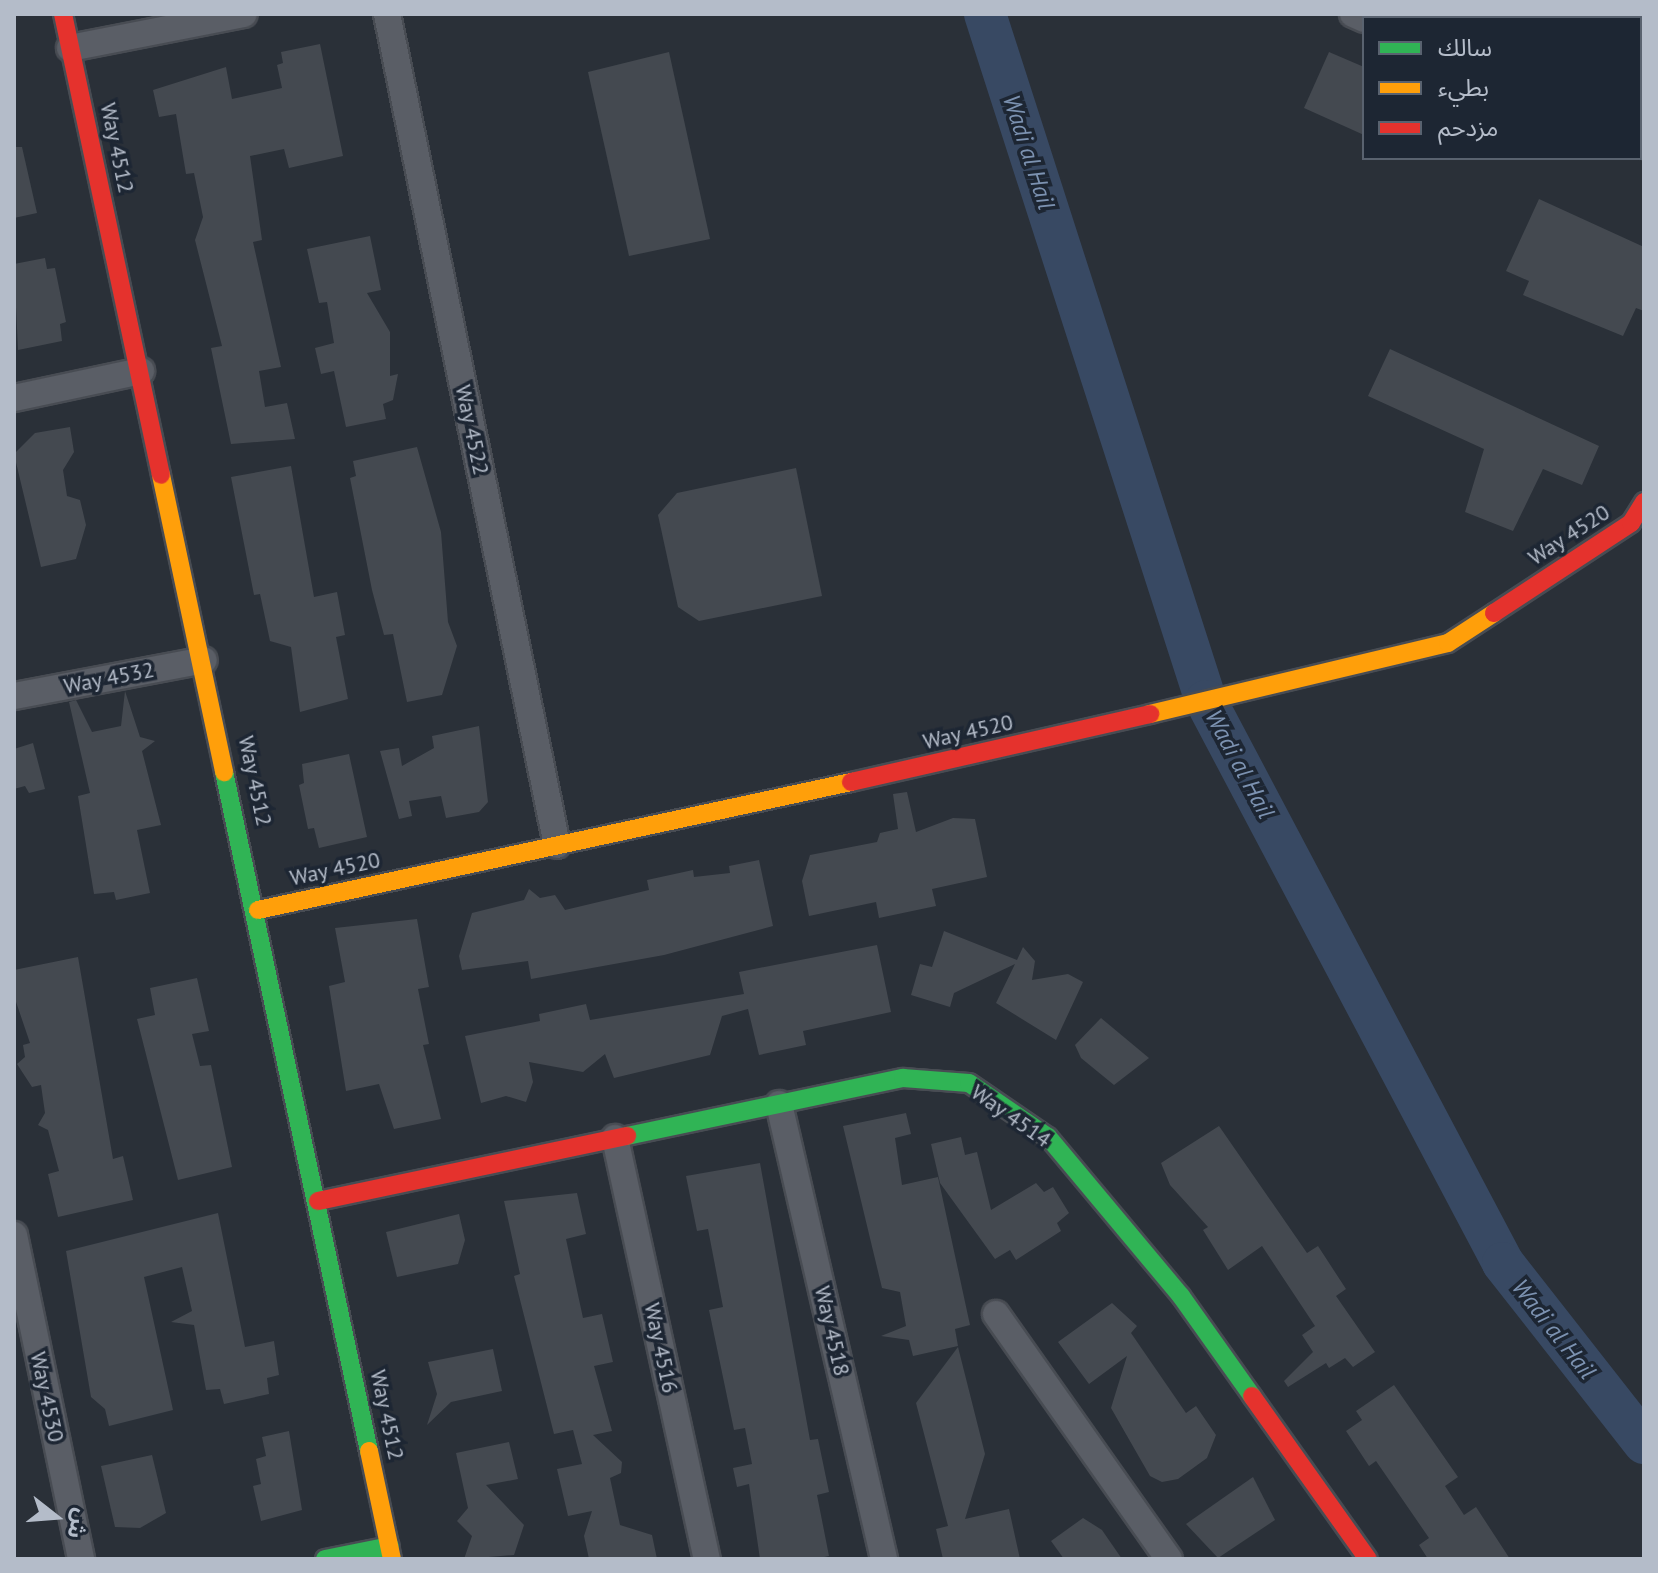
<!DOCTYPE html>
<meta charset="utf-8">
<style>
body{margin:0}
#map{position:relative;width:1658px;height:1573px;overflow:hidden;background:#2a3038;font-family:"PT Sans","Noto Sans Arabic",sans-serif}
div>[style]{position:absolute}
[style*='--x']{left:calc(var(--x)*1px);top:calc(var(--y)*1px);width:calc(var(--w)*1px);rotate:calc(var(--a)*1deg)}
.river>*{height:42px;margin:-21px;padding:0 21px;transform-origin:21px;border-radius:21px;background:#384963}
.building>*{inset:0;background:#444950}
.roads{filter:drop-shadow(2px 0 #484c53) drop-shadow(-2px 0 #484c53) drop-shadow(0 2px #484c53) drop-shadow(0 -2px #484c53)}
.street>*{height:26px;margin:-13px;padding:0 13px;transform-origin:13px;border-radius:13px;background:#5a5e66}
.fast>*{height:18px;margin:-9px;padding:0 9px;transform-origin:9px;border-radius:9px;background:#30b455}
.slow>*{height:18px;margin:-9px;padding:0 9px;transform-origin:9px;border-radius:9px;background:#ff9f0a}
.jam>*{height:18px;margin:-9px;padding:0 9px;transform-origin:9px;border-radius:9px;background:#e5322d}
span{translate:-50% -50%;white-space:nowrap;text-align:center;line-height:1.15;-webkit-text-stroke:7px #1d2633;paint-order:stroke}
.street-label{font-size:22px;color:#b4bcc9}
.water-label{font-size:24px;color:#7c92b1;font-style:italic}
.frame{position:absolute;inset:0;border:16px solid #b4bcc9;pointer-events:none}
.legend{position:absolute;left:1362px;top:16px;width:280px;height:144px;box-sizing:border-box;background:#1d2633;border:2px solid #59626f;margin:0;padding:10px 14px;list-style:none;font-size:24px;color:#b4bcc9}
.legend li{display:flex;align-items:center;gap:16px;height:40px}
.legend b{width:40px;border:2px solid #59626f}
.north{position:absolute;left:16px;top:1477px;width:80px;height:80px;-webkit-text-stroke:6px #1d2633;paint-order:stroke;rotate:107deg;font-size:22px;font-weight:700;line-height:32px;text-align:center;color:#b4bcc9}
.north::after{content:'';display:block;margin:auto;width:28px;height:36px;background:#b4bcc9;clip-path:polygon(50% 0,100% 100%,50% 72%,0 100%)}
</style>
<div id="map">
<div class="river">
<div style="--x:985;--y:14;--w:722;--a:72.17"></div>
<div style="--x:1206;--y:701;--w:636;--a:62.14"></div>
<div style="--x:1503;--y:1263;--w:229;--a:51.9"></div>
</div>
<div class="building">
<div style="clip-path:polygon(320px 44px,343px 156px,289px 168px,284px 149px,250px 156px,262px 240px,253px 242px,281px 367px,259px 371px,265px 407px,287px 403px,295px 439px,231px 444px,211px 348px,222px 346px,195px 240px,203px 217px,194px 173px,186px 174px,176px 114px,159px 117px,153px 90px,226px 67px,232px 99px,282px 88px,277px 65px,283px 63px,281px 52px)"></div>
<div style="clip-path:polygon(669px 52px,710px 239px,629px 256px,588px 72px)"></div>
<div style="clip-path:polygon(1329px 52px,1364px 67px,1364px 135px,1304px 108px)"></div>
<div style="clip-path:polygon(14px 147px,22px 147px,37px 213px,14px 218px)"></div>
<div style="clip-path:polygon(1539px 199px,1644px 247px,1644px 311px,1636px 308px,1623px 336px,1523px 295px,1529px 281px,1506px 271px)"></div>
<div style="clip-path:polygon(370px 236px,381px 290px,367px 293px,390px 332px,390px 376px,398px 374px,393px 400px,383px 404px,386px 419px,346px 427px,334px 371px,321px 374px,315px 348px,334px 343px,327px 302px,319px 303px,307px 249px)"></div>
<div style="clip-path:polygon(45px 258px,47px 269px,55px 268px,66px 322px,60px 324px,62px 341px,18px 350px,14px 264px)"></div>
<div style="clip-path:polygon(1390px 349px,1599px 446px,1582px 485px,1543px 469px,1513px 531px,1465px 512px,1484px 449px,1368px 396px)"></div>
<div style="clip-path:polygon(70px 427px,74px 452px,63px 470px,67px 496px,80px 500px,86px 525px,76px 559px,41px 567px,14px 454px,35px 433px)"></div>
<div style="clip-path:polygon(417px 447px,441px 532px,448px 622px,457px 646px,442px 695px,407px 702px,393px 634px,384px 635px,372px 590px,350px 478px,356px 476px,353px 461px)"></div>
<div style="clip-path:polygon(291px 466px,314px 597px,337px 592px,345px 635px,336px 637px,348px 699px,300px 712px,291px 647px,270px 641px,260px 594px,254px 595px,231px 477px)"></div>
<div style="clip-path:polygon(796px 468px,822px 596px,699px 621px,678px 607px,658px 515px,677px 493px)"></div>
<div style="clip-path:polygon(125px 691px,140px 737px,155px 741px,142px 751px,161px 825px,137px 830px,150px 893px,116px 900px,114px 892px,94px 894px,78px 796px,90px 793px,69px 702px,76px 700px,92px 732px,121px 726px)"></div>
<div style="clip-path:polygon(479px 726px,488px 802px,479px 812px,446px 818px,441px 796px,409px 801px,412px 816px,399px 819px,380px 751px,399px 748px,402px 766px,434px 748px,432px 736px)"></div>
<div style="clip-path:polygon(33px 743px,45px 789px,29px 793px,25px 786px,14px 789px,14px 749px)"></div>
<div style="clip-path:polygon(349px 754px,367px 837px,319px 848px,314px 828px,308px 829px,299px 785px,304px 783px,302px 764px)"></div>
<div style="clip-path:polygon(907px 792px,916px 832px,953px 818px,975px 819px,987px 877px,932px 889px,936px 906px,879px 918px,876px 902px,809px 916px,802px 881px,810px 855px,877px 842px,880px 833px,898px 829px,893px 794px)"></div>
<div style="clip-path:polygon(759px 860px,773px 926px,664px 955px,531px 979px,528px 961px,462px 970px,459px 956px,472px 913px,524px 900px,529px 889px,540px 898px,555px 895px,565px 910px,649px 890px,647px 880px,693px 870px,694px 877px,730px 873px,729px 866px)"></div>
<div style="clip-path:polygon(417px 919px,429px 987px,418px 989px,429px 1044px,423px 1045px,441px 1119px,394px 1129px,379px 1084px,346px 1091px,329px 986px,345px 982px,335px 928px)"></div>
<div style="clip-path:polygon(944px 931px,1017px 960px,1023px 947px,1035px 961px,1032px 980px,1068px 974px,1083px 982px,1056px 1040px,996px 1003px,1015px 964px,954px 993px,950px 1007px,911px 995px,920px 964px,932px 967px)"></div>
<div style="clip-path:polygon(877px 945px,891px 1012px,803px 1031px,806px 1045px,759px 1055px,748px 1009px,722px 1016px,710px 1055px,614px 1078px,605px 1054px,583px 1072px,529px 1062px,533px 1082px,526px 1102px,506px 1096px,481px 1103px,465px 1036px,540px 1021px,539px 1014px,586px 1004px,590px 1020px,744px 994px,739px 972px)"></div>
<div style="clip-path:polygon(78px 957px,113px 1159px,123px 1156px,133px 1200px,58px 1217px,48px 1174px,59px 1171px,48px 1130px,38px 1125px,45px 1113px,41px 1085px,32px 1087px,17px 1064px,25px 1057px,23px 1045px,30px 1043px,14px 996px,14px 970px)"></div>
<div style="clip-path:polygon(197px 978px,209px 1031px,192px 1034px,200px 1066px,211px 1065px,232px 1167px,178px 1180px,137px 1019px,155px 1015px,150px 988px)"></div>
<div style="clip-path:polygon(1101px 1018px,1149px 1058px,1114px 1085px,1081px 1058px,1075px 1045px)"></div>
<div style="clip-path:polygon(906px 1113px,911px 1134px,895px 1138px,902px 1185px,938px 1177px,970px 1325px,955px 1329px,958px 1346px,913px 1356px,909px 1340px,881px 1336px,906px 1326px,900px 1292px,882px 1288px,843px 1126px)"></div>
<div style="clip-path:polygon(1219px 1126px,1307px 1253px,1318px 1246px,1346px 1289px,1336px 1296px,1375px 1352px,1353px 1367px,1345px 1358px,1329px 1368px,1326px 1363px,1288px 1387px,1284px 1381px,1313px 1352px,1302px 1335px,1315px 1326px,1262px 1246px,1228px 1270px,1203px 1230px,1208px 1227px,1170px 1185px,1161px 1163px)"></div>
<div style="clip-path:polygon(961px 1137px,965px 1155px,977px 1152px,991px 1210px,1036px 1183px,1044px 1192px,1053px 1187px,1069px 1213px,1057px 1223px,1061px 1231px,1016px 1260px,1010px 1250px,995px 1259px,940px 1183px,931px 1144px)"></div>
<div style="clip-path:polygon(760px 1163px,810px 1440px,818px 1439px,829px 1492px,817px 1495px,829px 1556px,815px 1559px,760px 1559px,749px 1484px,737px 1487px,733px 1468px,752px 1464px,745px 1428px,734px 1430px,709px 1310px,723px 1307px,708px 1229px,697px 1231px,686px 1176px)"></div>
<div style="clip-path:polygon(577px 1193px,586px 1234px,566px 1239px,583px 1318px,602px 1314px,613px 1362px,594px 1366px,612px 1431px,593px 1435px,622px 1462px,621px 1473px,610px 1478px,620px 1525px,652px 1535px,657px 1559px,589px 1559px,584px 1536px,592px 1511px,568px 1516px,557px 1469px,582px 1464px,573px 1430px,554px 1434px,514px 1276px,520px 1274px,504px 1201px)"></div>
<div style="clip-path:polygon(218px 1213px,245px 1347px,274px 1341px,279px 1375px,267px 1378px,269px 1394px,224px 1404px,220px 1389px,206px 1390px,194px 1325px,171px 1322px,192px 1311px,182px 1267px,144px 1277px,173px 1410px,109px 1426px,105px 1409px,91px 1397px,66px 1251px)"></div>
<div style="clip-path:polygon(459px 1214px,465px 1240px,458px 1264px,397px 1277px,386px 1232px)"></div>
<div style="clip-path:polygon(1112px 1303px,1137px 1326px,1131px 1333px,1186px 1413px,1196px 1406px,1216px 1435px,1207px 1458px,1178px 1479px,1162px 1482px,1150px 1476px,1111px 1408px,1127px 1356px,1089px 1384px,1058px 1342px)"></div>
<div style="clip-path:polygon(958px 1347px,985px 1454px,965px 1519px,1009px 1509px,1020px 1559px,943px 1559px,936px 1529px,948px 1526px,916px 1403px)"></div>
<div style="clip-path:polygon(493px 1349px,502px 1391px,451px 1402px,427px 1425px,437px 1394px,428px 1362px)"></div>
<div style="clip-path:polygon(1394px 1385px,1458px 1477px,1445px 1486px,1464px 1515px,1476px 1507px,1510px 1559px,1428px 1559px,1419px 1545px,1429px 1538px,1376px 1461px,1369px 1466px,1346px 1431px,1362px 1420px,1356px 1411px)"></div>
<div style="clip-path:polygon(289px 1431px,302px 1510px,261px 1521px,253px 1486px,261px 1484px,256px 1459px,266px 1456px,262px 1437px)"></div>
<div style="clip-path:polygon(509px 1442px,518px 1479px,486px 1485px,524px 1525px,514px 1555px,464px 1559px,472px 1536px,457px 1521px,468px 1508px,456px 1453px)"></div>
<div style="clip-path:polygon(152px 1455px,166px 1513px,140px 1528px,115px 1527px,101px 1466px)"></div>
<div style="clip-path:polygon(1253px 1477px,1275px 1520px,1218px 1558px,1186px 1524px)"></div>
<div style="clip-path:polygon(1083px 1518px,1102px 1530px,1122px 1559px,1064px 1559px,1051px 1541px)"></div>
</div>
<div class="roads">
<div class="street">
<div style="--x:387;--y:14;--w:848;--a:78.44"></div>
<div style="--x:1353;--y:14;--w:12;--a:24"></div>
<div style="--x:70;--y:48;--w:177;--a:-11.1"></div>
<div style="--x:1640;--y:143;--w:4;--a:27"></div>
<div style="--x:14;--y:398;--w:130;--a:-12"></div>
<div style="--x:14;--y:696;--w:193;--a:-10.7"></div>
<div style="--x:779;--y:1104;--w:467;--a:77"></div>
<div style="--x:615;--y:1138;--w:431;--a:77.7"></div>
<div style="--x:14;--y:1235;--w:331;--a:78.3"></div>
<div style="--x:996;--y:1314;--w:300;--a:54.8"></div>
</div>
<div class="fast">
<div style="--x:224;--y:772;--w:694;--a:77.95"></div>
<div style="--x:627;--y:1136;--w:282;--a:-11.9"></div>
<div style="--x:903;--y:1078;--w:66;--a:4.3"></div>
<div style="--x:969;--y:1083;--w:96;--a:34.4"></div>
<div style="--x:1048;--y:1137;--w:207;--a:50.1"></div>
<div style="--x:1181;--y:1296;--w:123;--a:54.6"></div>
<div style="--x:325;--y:1559;--w:66;--a:-11.3"></div>
</div>
<div class="slow">
<div style="--x:161;--y:475;--w:304;--a:78"></div>
<div style="--x:1150;--y:714;--w:306;--a:-13.4"></div>
<div style="--x:1448;--y:643;--w:55;--a:-33.1"></div>
<div style="--x:258;--y:910;--w:607;--a:-12.18"></div>
<div style="--x:369;--y:1451;--w:110;--a:78"></div>
</div>
<div class="jam">
<div style="--x:63;--y:14;--w:471;--a:78"></div>
<div style="--x:1494;--y:613;--w:164;--a:-33.3"></div>
<div style="--x:1631;--y:523;--w:25;--a:-58"></div>
<div style="--x:851;--y:782;--w:307;--a:-12.8"></div>
<div style="--x:318;--y:1201;--w:316;--a:-11.9"></div>
<div style="--x:1252;--y:1396;--w:200;--a:54.6"></div>
</div>
</div>
<div class="street-label">
<span style="left:117px;top:148px;rotate:78deg">Way 4512</span>
<span style="left:472px;top:430px;rotate:78deg">Way 4522</span>
<span style="left:1569px;top:535px;rotate:-33deg">Way 4520</span>
<span style="left:109px;top:678px;rotate:-11deg">Way 4532</span>
<span style="left:968px;top:732px;rotate:-13deg">Way 4520</span>
<span style="left:255px;top:781px;rotate:78deg">Way 4512</span>
<span style="left:335px;top:869px;rotate:-12deg">Way 4520</span>
<span style="left:1011px;top:1116px;rotate:35deg">Way 4514</span>
<span style="left:832px;top:1331px;rotate:77deg">Way 4518</span>
<span style="left:661px;top:1348px;rotate:78deg">Way 4516</span>
<span style="left:47px;top:1397px;rotate:78deg">Way 4530</span>
<span style="left:387px;top:1415px;rotate:78deg">Way 4512</span>
</div>
<div class="water-label">
<span style="left:1029px;top:152px;rotate:72deg">Wadi al Hail</span>
<span style="left:1240px;top:764px;rotate:62deg">Wadi al Hail</span>
<span style="left:1554px;top:1329px;rotate:52deg">Wadi al Hail</span>
</div>
<div class="frame"></div>
<ul class="legend">
<li><b style="height:10px;background:#30b455"></b>سالك</li>
<li><b style="height:10px;background:#ff9f0a"></b>بطيء</li>
<li><b style="height:10px;background:#e5322d"></b>مزدحم</li>
</ul>
<div class="north">ش</div>
</div>
